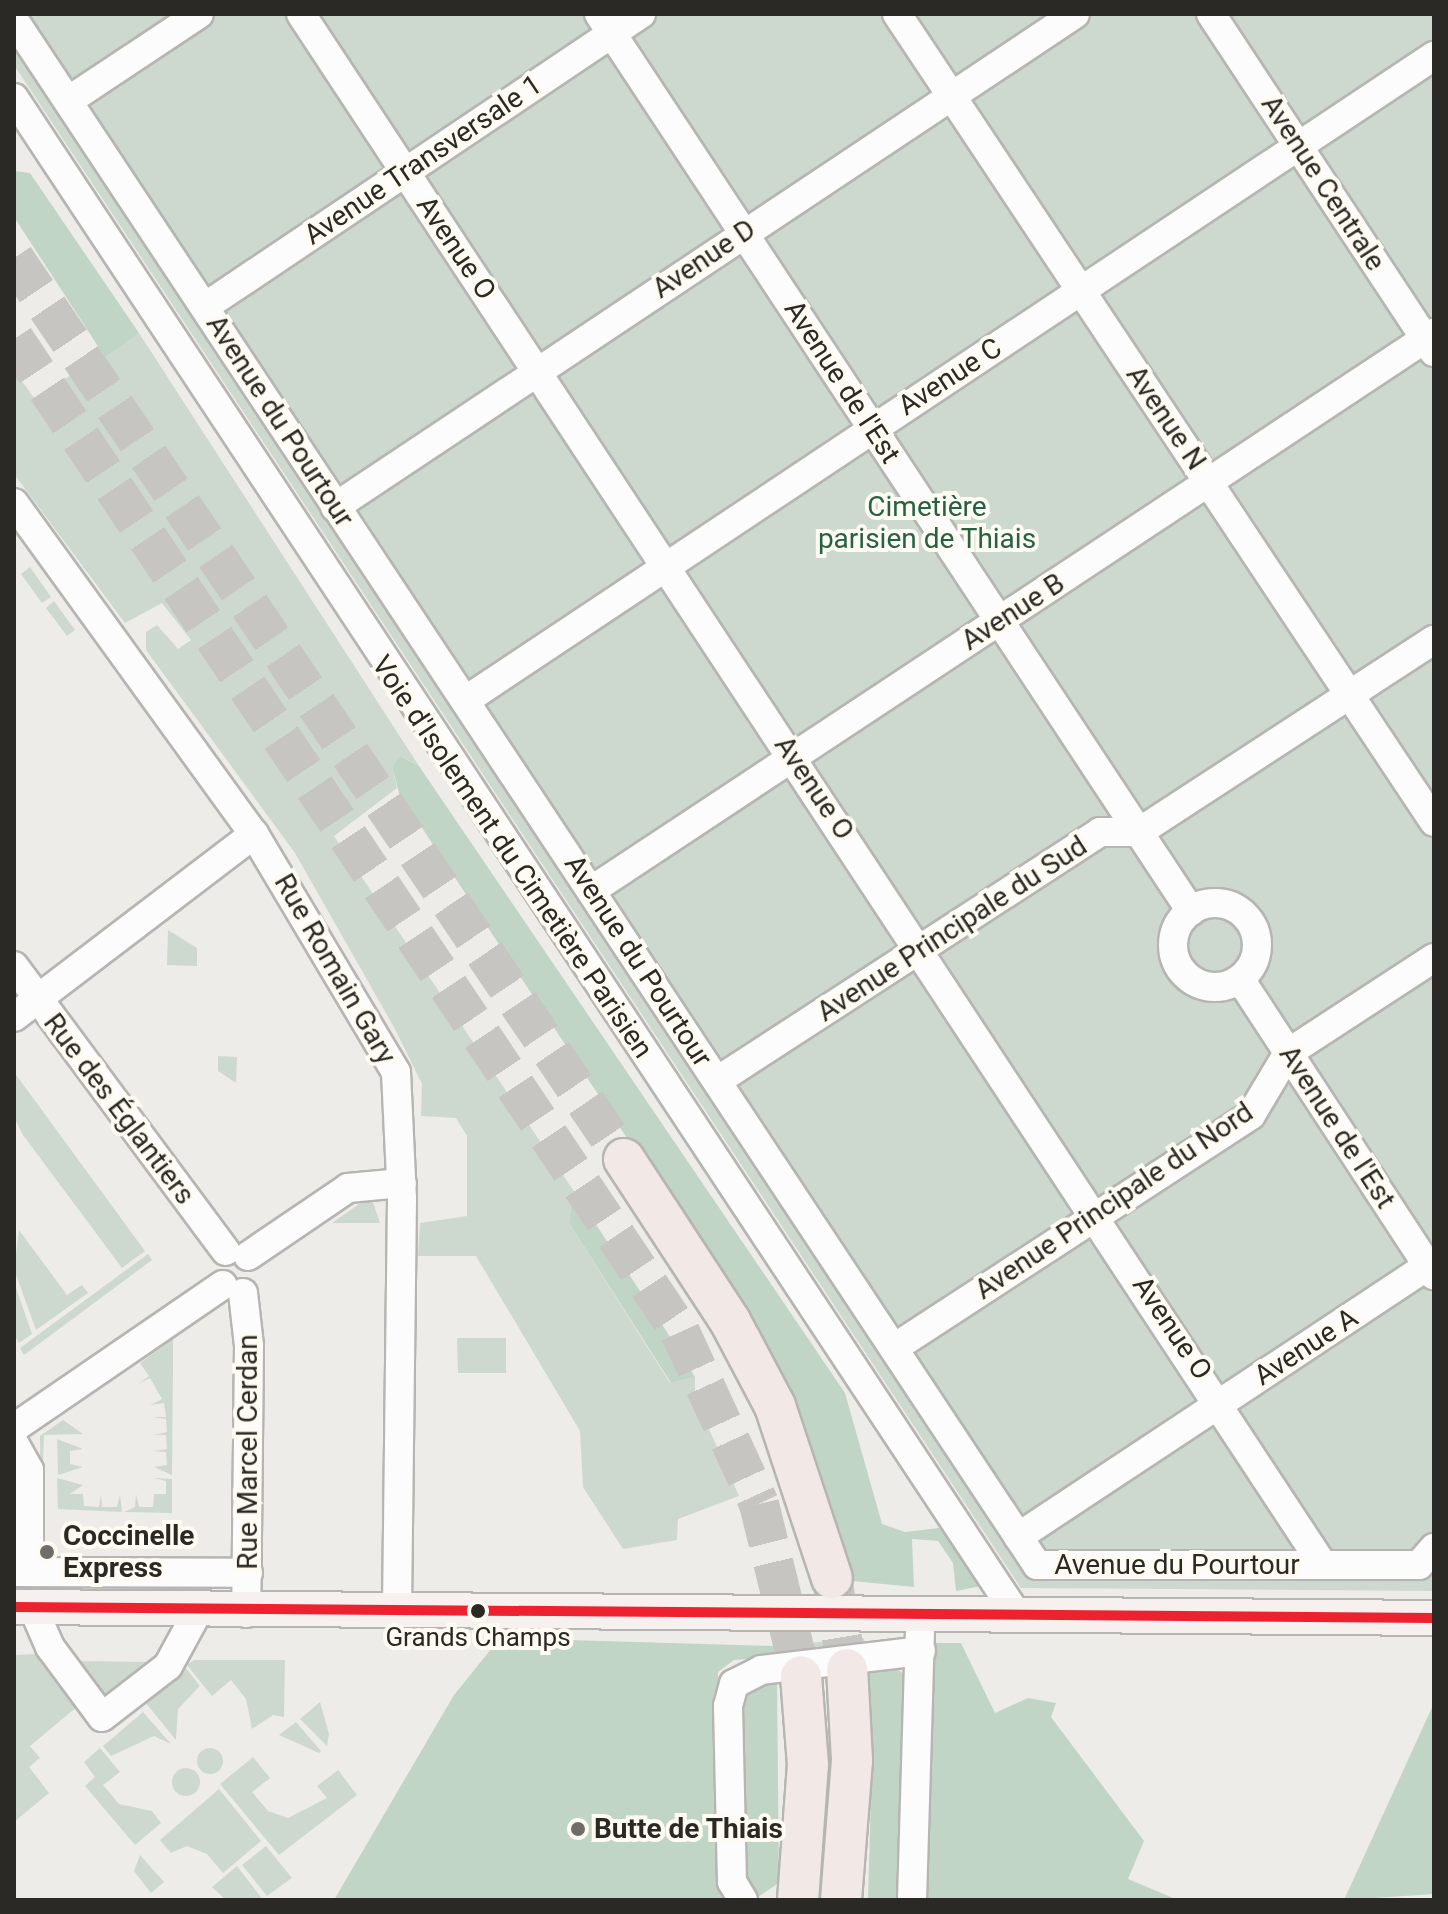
<!DOCTYPE html>
<meta charset="utf-8">
<style>
body{margin:0}
#map{position:relative;width:1448px;height:1914px;overflow:hidden;background:#eeece8;font-family:Roboto,sans-serif}
div>[style]{position:absolute}
[style*='--x']{left:calc(var(--x)*1px);top:calc(var(--y)*1px);width:calc(var(--w)*1px);rotate:calc(var(--a)*1deg)}
.green>*{inset:0;background:#cdd9cf}
.round{border-radius:50%}
.forest>*{inset:0;background:#c1d5c6}
.highway-tunnel>*{height:40px;margin-top:-20px;transform-origin:0;background:repeating-linear-gradient(90deg,#c7c5c1 0 40px,transparent 0 60px)}
.roads{filter:drop-shadow(2px 0 #b6b5b2) drop-shadow(-2px 0 #b6b5b2) drop-shadow(0 2px #b6b5b2) drop-shadow(0 -2px #b6b5b2)}
.minor>*{height:28px;margin:-14px;padding:0 14px;transform-origin:14px;border-radius:14px;background:#fcfcfc}
.minor>.ring{margin:-14px;padding:0;box-sizing:content-box;background:none;border:28px solid #fcfcfc;border-radius:50%}
.major>*{height:34px;margin:-17px;padding:0 17px;transform-origin:17px;border-radius:17px;background:#f6f0ef}
.highway>*{height:40px;margin:-20px;padding:0 20px;transform-origin:20px;border-radius:20px;background:#f2e9e6}
.bus-1>*{height:10px;margin:-5px;padding:0 5px;transform-origin:5px;border-radius:5px;background:#ed222e}
.dots>*{width:22px;height:22px;translate:-50% -50%;box-sizing:border-box;border:4px solid #fefbf3;border-radius:50%}
span{translate:-50% -50%;white-space:nowrap;text-align:center;line-height:1.15;-webkit-text-stroke:8px #fefbf3;paint-order:stroke}
.bus-label{font-size:26px;color:#2a2926}
.street-label{font-size:28px;color:#2a2926}
.park-label{font-size:28px;color:#256142}
.poi-label{font-size:28px;color:#2a2926;font-weight:700}
.left{translate:0 -50%;text-align:left}
.frame{position:absolute;inset:0;border:16px solid #2a2926;pointer-events:none}
</style>
<div id="map">
<div class="green">
<div style="clip-path:polygon(14px 14px,1434px 14px,1434px 1591px,1021px 1588px,14px 65px)"></div>
<div style="clip-path:polygon(139px 333px,419px 766px,400px 756px,392px 766px,397px 788px,334px 836px,573px 1190px,569px 1223px,670px 1383px,695px 1377px,695px 1398px,739px 1496px,678px 1519px,677px 1540px,623px 1549px,583px 1487px,580px 1431px,476px 1256px,418px 1256px,420px 1223px,467px 1216px,467px 1136px,456px 1118px,421px 1116px,422px 1084px,395px 1029px,295px 853px,146px 650px,146px 632px,157px 625px,178px 649px,191px 640px,162px 603px,125px 623px,14px 474px,14px 370px,34px 398px)"></div>
<div style="clip-path:polygon(30px 567px,51px 597px,42px 603px,21px 574px)"></div>
<div style="clip-path:polygon(54px 601px,75px 630px,67px 636px,46px 608px)"></div>
<div style="clip-path:polygon(168px 930px,197px 948px,197px 966px,167px 965px)"></div>
<div style="clip-path:polygon(218px 1056px,237px 1057px,236px 1083px,218px 1071px)"></div>
<div style="clip-path:polygon(14px 1072px,145px 1251px,122px 1268px,23px 1135px,14px 1117px)"></div>
<div style="clip-path:polygon(372px 1199px,380px 1223px,332px 1223px,362px 1202px)"></div>
<div style="clip-path:polygon(19px 1230px,67px 1295px,82px 1285px,88px 1293px,36px 1330px,14px 1269px)"></div>
<div style="clip-path:polygon(148px 1254px,152px 1260px,24px 1355px,20px 1348px)"></div>
<div style="clip-path:polygon(14px 1282px,32px 1334px,19px 1343px,14px 1335px)"></div>
<div style="clip-path:polygon(457px 1338px,506px 1338px,506px 1373px,458px 1373px)"></div>
<div style="clip-path:polygon(173px 1339px,173px 1368px,172px 1475px,154px 1467px,167px 1465px,166px 1452px,154px 1451px,167px 1449px,166px 1435px,154px 1435px,167px 1432px,166px 1419px,153px 1417px,166px 1417px,164px 1403px,150px 1405px,162px 1399px,150px 1378px,138px 1384px,149px 1376px,140px 1363px)"></div>
<div style="clip-path:polygon(63px 1420px,83px 1434px,44px 1435px,41px 1509px,40px 1436px)"></div>
<div style="clip-path:polygon(57px 1439px,83px 1449px,70px 1451px,70px 1464px,83px 1467px,58px 1475px)"></div>
<div style="clip-path:polygon(57px 1478px,83px 1485px,70px 1494px,83px 1494px,84px 1506px,99px 1507px,101px 1494px,102px 1507px,117px 1507px,120px 1495px,122px 1512px,58px 1509px)"></div>
<div style="clip-path:polygon(154px 1478px,172px 1479px,172px 1513px,124px 1512px,135px 1507px,136px 1494px,139px 1507px,153px 1507px,154px 1494px,166px 1494px,166px 1481px)"></div>
<div style="clip-path:polygon(864px 1638px,865px 1649px,776px 1657px,775px 1646px)"></div>
<div style="clip-path:polygon(36px 1654px,78px 1706px,30px 1746px,40px 1758px,29px 1767px,49px 1793px,14px 1822px,14px 1655px)"></div>
<div style="clip-path:polygon(194px 1660px,285px 1660px,284px 1717px,273px 1715px,252px 1729px,246px 1699px,231px 1680px,212px 1696px,187px 1665px)"></div>
<div style="clip-path:polygon(72px 1661px,153px 1662px,102px 1698px)"></div>
<div style="clip-path:polygon(185px 1667px,200px 1686px,178px 1709px,176px 1740px,144px 1701px)"></div>
<div style="clip-path:polygon(320px 1702px,329px 1734px,327px 1746px,300px 1719px)"></div>
<div style="clip-path:polygon(143px 1712px,171px 1744px,154px 1736px,111px 1756px,103px 1746px)"></div>
<div style="clip-path:polygon(296px 1722px,321px 1751px,319px 1753px,279px 1735px)"></div>
<div style="clip-path:polygon(100px 1748px,120px 1772px,103px 1785px,119px 1804px,152px 1811px,161px 1823px,135px 1845px,85px 1786px,95px 1777px,84px 1762px)"></div>
<div class="round" style="left:197px;top:1748px;width:26px;height:26px"></div>
<div style="clip-path:polygon(253px 1757px,270px 1778px,252px 1792px,268px 1811px,288px 1818px,327px 1798px,317px 1786px,338px 1770px,357px 1795px,279px 1855px,220px 1784px)"></div>
<div class="round" style="left:172px;top:1768px;width:28px;height:28px"></div>
<div style="clip-path:polygon(219px 1789px,261px 1841px,223px 1873px,207px 1854px,187px 1846px,171px 1853px,160px 1840px)"></div>
<div style="clip-path:polygon(266px 1846px,292px 1878px,267px 1896px,242px 1865px)"></div>
<div style="clip-path:polygon(140px 1855px,164px 1882px,151px 1893px,134px 1871px)"></div>
<div style="clip-path:polygon(237px 1866px,263px 1900px,226px 1900px,212px 1887px)"></div>
</div>
<div class="forest">
<div style="clip-path:polygon(14px 171px,30px 173px,139px 333px,105px 357px,14px 217px)"></div>
<div style="clip-path:polygon(400px 756px,419px 766px,845px 1393px,882px 1524px,905px 1532px,947px 1527px,986px 1585px,956px 1591px,953px 1563px,938px 1541px,912px 1539px,914px 1587px,852px 1581px,818px 1469px,757px 1335px,399px 793px,392px 766px)"></div>
<div style="clip-path:polygon(573px 1190px,660px 1321px,695px 1377px,671px 1383px,569px 1223px)"></div>
<div style="clip-path:polygon(500px 1638px,775px 1646px,776px 1657px,734px 1660px,718px 1672px,729px 1900px,334px 1900px,454px 1695px)"></div>
<div style="clip-path:polygon(928px 1643px,961px 1643px,995px 1713px,1028px 1698px,1056px 1703px,1051px 1717px,1144px 1841px,1128px 1879px,1178px 1900px,921px 1900px)"></div>
<div style="clip-path:polygon(892px 1665px,905px 1675px,907px 1900px,868px 1900px,872px 1759px,863px 1666px)"></div>
<div style="clip-path:polygon(777px 1679px,779px 1883px,758px 1897px,743px 1890px,741px 1695px)"></div>
<div style="clip-path:polygon(1434px 1703px,1434px 1894px,1344px 1900px)"></div>
</div>
<div class="highway-tunnel">
<div style="--x:14;--y:258;--w:1088;--a:55.9"></div>
<div style="--x:14;--y:339;--w:1196;--a:56.15"></div>
<div style="--x:680;--y:1332;--w:189;--a:65.3"></div>
<div style="--x:759;--y:1504;--w:177;--a:76.3"></div>
<div style="--x:832;--y:1578;--w:92;--a:80.6"></div>
</div>
<div class="roads">
<div class="minor">
<div style="--x:301;--y:14;--w:1857;--a:56.62"></div>
<div style="--x:599;--y:14;--w:1075;--a:56.58"></div>
<div style="--x:897;--y:14;--w:970;--a:56.39"></div>
<div style="--x:1211;--y:14;--w:405;--a:56.6"></div>
<div style="--x:14;--y:20;--w:1853;--a:56.49"></div>
<div style="--x:1037;--y:1565;--w:382;--a:0"></div>
<div style="--x:1419;--y:1565;--w:23;--a:-49"></div>
<div style="--x:14;--y:98;--w:1815;--a:56.53"></div>
<div style="--x:68;--y:101;--w:157;--a:-33.6"></div>
<div style="--x:206;--y:306;--w:524;--a:-33.87"></div>
<div style="--x:14;--y:503;--w:409;--a:54.1"></div>
<div style="--x:254;--y:834;--w:277;--a:59.2"></div>
<div style="--x:396;--y:1072;--w:127;--a:87.3"></div>
<div style="--x:402;--y:1199;--w:414;--a:90.7"></div>
<div style="--x:335;--y:507;--w:889;--a:-33.67"></div>
<div style="--x:466;--y:700;--w:1163;--a:-33.64"></div>
<div style="--x:592;--y:890;--w:1010;--a:-33.49"></div>
<div class="ring" style="left:1173px;top:903px;width:56px;height:56px"></div>
<div style="--x:14;--y:966;--w:355;--a:53.4"></div>
<div style="--x:1240;--y:979;--w:354;--a:56.8"></div>
<div style="--x:14;--y:1017;--w:302;--a:-37.3"></div>
<div style="--x:717;--y:1081;--w:457;--a:-33"></div>
<div style="--x:1100;--y:832;--w:39;--a:0"></div>
<div style="--x:1139;--y:832;--w:352;--a:-33.1"></div>
<div style="--x:248;--y:1256;--w:121;--a:-34.2"></div>
<div style="--x:348;--y:1188;--w:54;--a:-5.3"></div>
<div style="--x:243;--y:1293;--w:53;--a:83.5"></div>
<div style="--x:249;--y:1346;--w:267;--a:90.6"></div>
<div style="--x:894;--y:1348;--w:426;--a:-33.1"></div>
<div style="--x:1251;--y:1115;--w:72;--a:-59.2"></div>
<div style="--x:1288;--y:1053;--w:174;--a:-33.1"></div>
<div style="--x:14;--y:1428;--w:253;--a:-34.4"></div>
<div style="--x:14;--y:1443;--w:31;--a:61"></div>
<div style="--x:29;--y:1470;--w:102;--a:90"></div>
<div style="--x:1018;--y:1537;--w:499;--a:-33.5"></div>
<div style="--x:14;--y:1572;--w:234;--a:0.2"></div>
<div style="--x:33;--y:1608;--w:43;--a:66.4"></div>
<div style="--x:50;--y:1647;--w:87;--a:53.4"></div>
<div style="--x:102;--y:1717;--w:83;--a:-37.7"></div>
<div style="--x:168;--y:1666;--w:63;--a:-61.4"></div>
<div style="--x:743;--y:1900;--w:21;--a:-121"></div>
<div style="--x:732;--y:1882;--w:176;--a:-91.3"></div>
<div style="--x:728;--y:1706;--w:23;--a:-75"></div>
<div style="--x:734;--y:1684;--w:30;--a:-27"></div>
<div style="--x:761;--y:1670;--w:161;--a:-6.8"></div>
<div style="--x:912;--y:1900;--w:267;--a:-88.3"></div>
</div>
<div class="major">
<div style="--x:14;--y:1607;--w:1420;--a:0.44"></div>
</div>
<div class="highway">
<div style="--x:624;--y:1159;--w:194;--a:56.8"></div>
<div style="--x:730;--y:1321;--w:96;--a:62.1"></div>
<div style="--x:775;--y:1406;--w:181;--a:71.7"></div>
<div style="--x:798;--y:1900;--w:135;--a:-85.8"></div>
<div style="--x:808;--y:1765;--w:89;--a:-94.5"></div>
<div style="--x:841;--y:1900;--w:140;--a:-85.5"></div>
<div style="--x:852;--y:1760;--w:91;--a:-93.1"></div>
</div>
</div>
<div class="bus-1">
<div style="--x:14;--y:1607;--w:1420;--a:0.44"></div>
</div>
<div class="dots">
<div style="left:47px;top:1552px;background:#6f6d6a"></div>
<div style="left:478px;top:1611px;background:#2a2926"></div>
<div style="left:578px;top:1829px;background:#6f6d6a"></div>
</div>
<div class="bus-label">
<span style="left:478px;top:1638px">Grands Champs</span>
</div>
<div class="street-label">
<span style="left:423px;top:160px;rotate:-34deg">Avenue Transversale 1</span>
<span style="left:1323px;top:183px;rotate:57deg">Avenue Centrale</span>
<span style="left:456px;top:248px;rotate:56deg">Avenue O</span>
<span style="left:704px;top:259px;rotate:-34deg">Avenue D</span>
<span style="left:950px;top:377px;rotate:-33deg">Avenue C</span>
<span style="left:842px;top:382px;rotate:57deg">Avenue de l'Est</span>
<span style="left:1166px;top:418px;rotate:56deg">Avenue N</span>
<span style="left:280px;top:421px;rotate:57deg">Avenue du Pourtour</span>
<span style="left:1013px;top:612px;rotate:-33deg">Avenue B</span>
<span style="left:814px;top:788px;rotate:56deg">Avenue O</span>
<span style="left:512px;top:857px;rotate:56deg">Voie d'Isolement du Cimetière Parisien</span>
<span style="left:952px;top:929px;rotate:-33deg">Avenue Principale du Sud</span>
<span style="left:638px;top:961px;rotate:57deg">Avenue du Pourtour</span>
<span style="left:335px;top:969px;rotate:60deg">Rue Romain Gary</span>
<span style="left:119px;top:1109px;rotate:53deg">Rue des Églantiers</span>
<span style="left:1337px;top:1127px;rotate:57deg">Avenue de l'Est</span>
<span style="left:1114px;top:1201px;rotate:-34deg">Avenue Principale du Nord</span>
<span style="left:1172px;top:1328px;rotate:56deg">Avenue O</span>
<span style="left:1306px;top:1347px;rotate:-33deg">Avenue A</span>
<span style="left:248px;top:1452px;rotate:-90deg">Rue Marcel Cerdan</span>
<span style="left:1177px;top:1565px">Avenue du Pourtour</span>
</div>
<div class="park-label">
<span style="left:927px;top:523px">Cimetière<br>parisien de Thiais</span>
</div>
<div class="poi-label">
<span class="left" style="left:63px;top:1552px">Coccinelle<br>Express</span>
<span class="left" style="left:594px;top:1829px">Butte de Thiais</span>
</div>
<div class="frame"></div>
</div>
